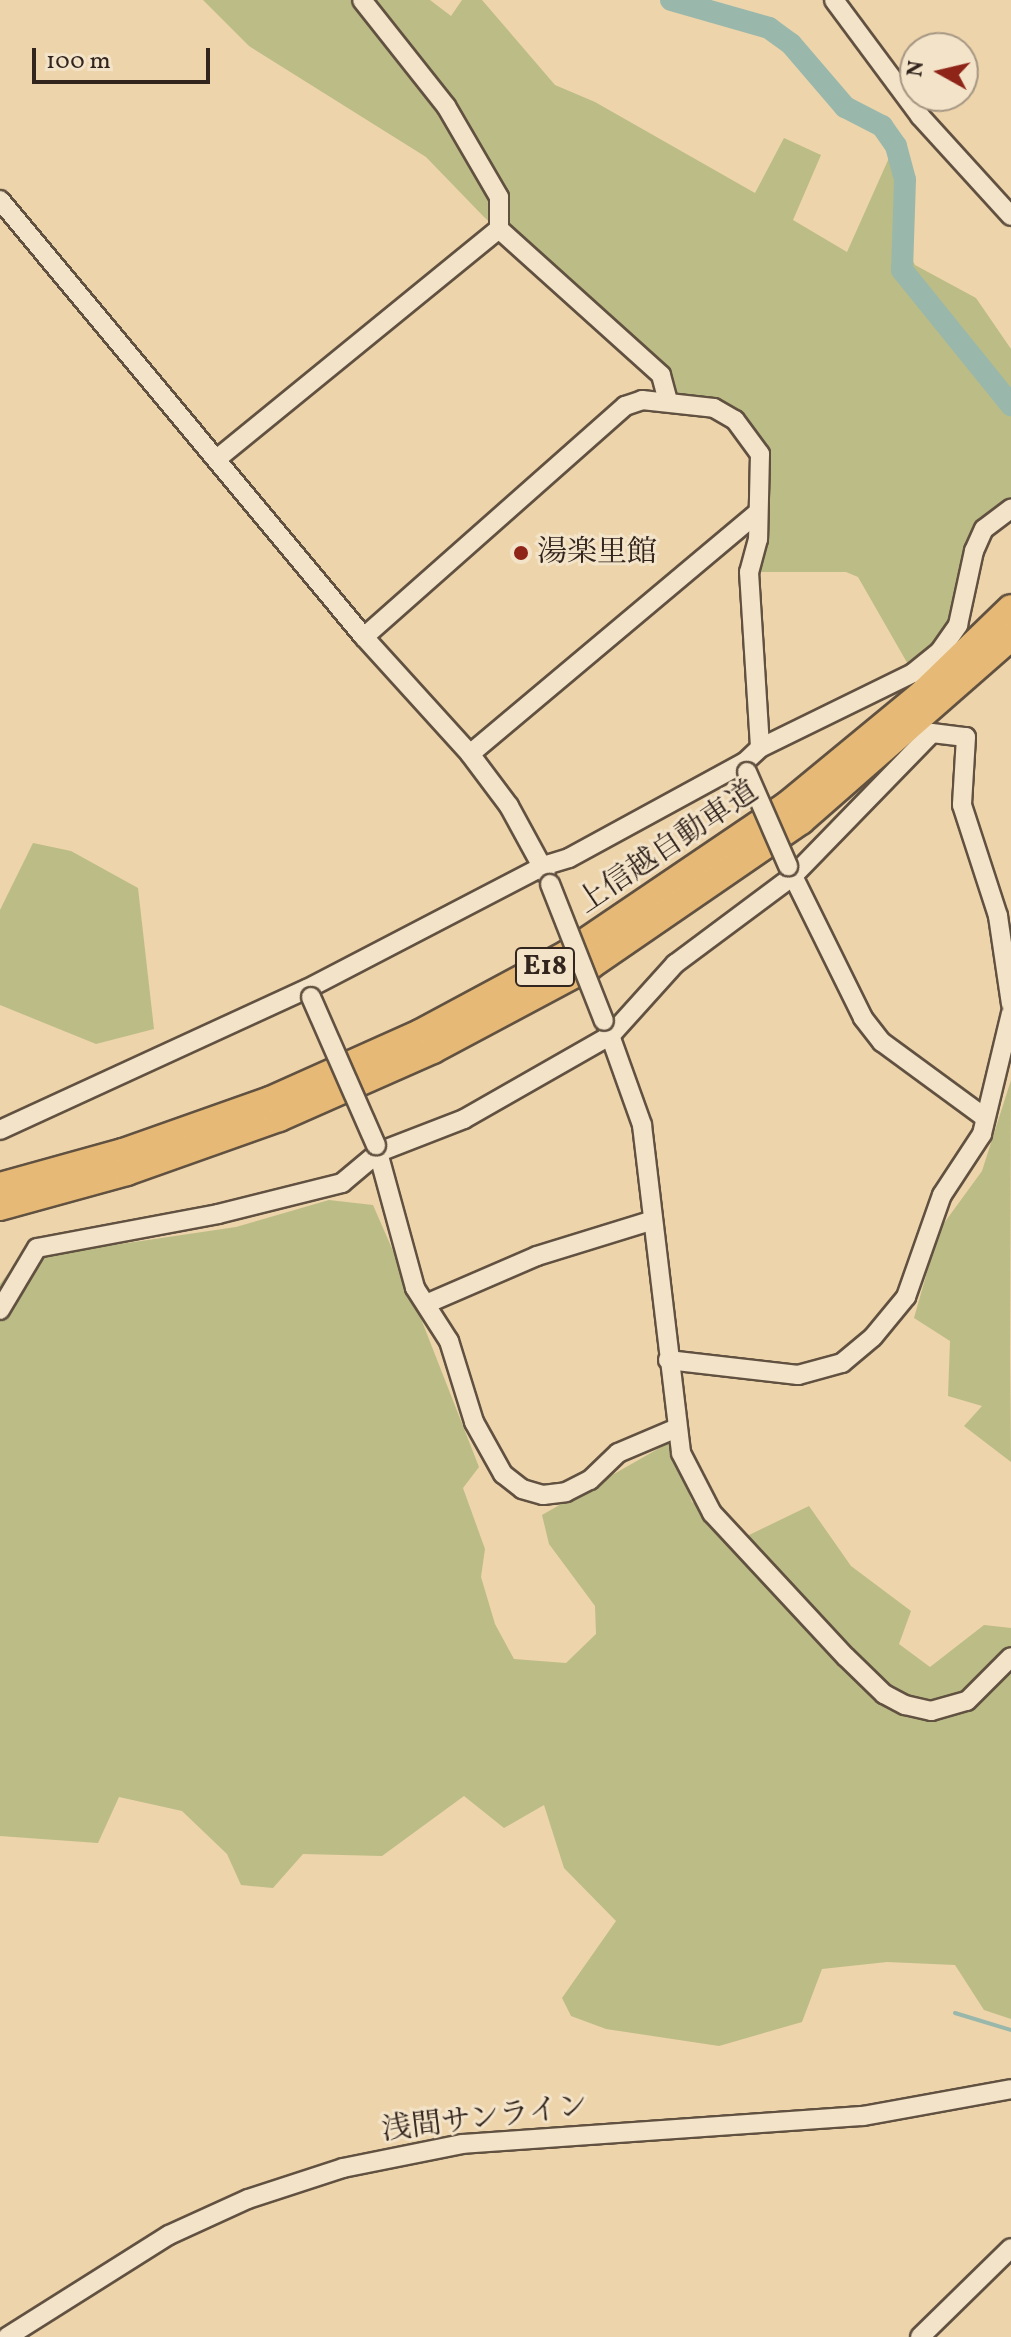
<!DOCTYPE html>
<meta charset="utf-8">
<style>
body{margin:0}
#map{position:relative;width:1011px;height:2337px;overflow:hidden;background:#edd4ab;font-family:Vollkorn,"Noto Serif JP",serif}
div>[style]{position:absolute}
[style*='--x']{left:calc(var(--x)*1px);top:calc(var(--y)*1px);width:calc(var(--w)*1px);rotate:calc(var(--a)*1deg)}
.green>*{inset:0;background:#bcbc86}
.stream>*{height:4px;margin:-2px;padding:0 2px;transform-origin:2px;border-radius:2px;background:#99b8ab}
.river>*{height:22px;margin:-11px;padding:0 11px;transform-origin:11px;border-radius:11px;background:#99b8ab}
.roads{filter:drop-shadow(2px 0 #615141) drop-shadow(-2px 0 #615141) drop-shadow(0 2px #615141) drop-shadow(0 -2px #615141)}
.minor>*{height:18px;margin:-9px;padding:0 9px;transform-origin:9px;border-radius:9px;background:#f3e3c8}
.highway>*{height:26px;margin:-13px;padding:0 13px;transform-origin:13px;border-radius:13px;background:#e6ba76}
.bridges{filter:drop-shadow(2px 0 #615141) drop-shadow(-2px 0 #615141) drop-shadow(0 2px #615141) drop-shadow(0 -2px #615141)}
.minor-bridge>*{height:18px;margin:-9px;padding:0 9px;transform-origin:9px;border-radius:9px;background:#f3e3c8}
.dots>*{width:22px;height:22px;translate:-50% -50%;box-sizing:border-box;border:4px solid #f3e3c8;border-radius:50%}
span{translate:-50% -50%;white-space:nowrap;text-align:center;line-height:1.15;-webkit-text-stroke:6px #f3e3c8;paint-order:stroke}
.shield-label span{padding:2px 6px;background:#f3e3c8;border:2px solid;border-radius:6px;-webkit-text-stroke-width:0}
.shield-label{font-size:28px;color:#32251e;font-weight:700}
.poi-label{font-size:30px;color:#32251e}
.left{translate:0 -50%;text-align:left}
.street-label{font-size:30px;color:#32251e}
.north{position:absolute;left:899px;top:32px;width:80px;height:80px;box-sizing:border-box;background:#f3e3c8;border:2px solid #a69784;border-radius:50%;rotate:278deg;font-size:22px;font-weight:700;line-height:32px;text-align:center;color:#32251e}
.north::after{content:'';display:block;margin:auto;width:28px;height:36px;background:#8f2418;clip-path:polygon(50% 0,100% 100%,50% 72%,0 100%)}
.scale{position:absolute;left:32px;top:48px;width:178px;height:36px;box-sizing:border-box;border:4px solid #32251e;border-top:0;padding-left:10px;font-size:24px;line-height:28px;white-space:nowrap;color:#32251e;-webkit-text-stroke:6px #f3e3c8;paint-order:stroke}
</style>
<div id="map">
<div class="green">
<div style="clip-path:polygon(203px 0,430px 0,451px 16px,462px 0,482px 0,555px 85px,595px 102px,755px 193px,784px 138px,821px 155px,793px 220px,847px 252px,893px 149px,900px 176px,904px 245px,915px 265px,976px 298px,1011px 349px,1011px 506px,984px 529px,953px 626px,913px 673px,858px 577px,846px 572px,749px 572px,761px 472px,735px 420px,668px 402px,661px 375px,484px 217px,426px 157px,249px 46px)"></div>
<div style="clip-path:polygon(33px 843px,71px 851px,138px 888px,154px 1029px,96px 1044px,0 1005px,0 910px)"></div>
<div style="clip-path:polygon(1011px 1080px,1010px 1356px,1011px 1462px,964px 1426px,982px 1406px,948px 1396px,950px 1341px,914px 1318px,939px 1230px,982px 1171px)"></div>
<div style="clip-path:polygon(329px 1200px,373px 1205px,407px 1283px,479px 1467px,463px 1488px,485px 1549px,481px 1577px,495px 1624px,514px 1659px,566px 1663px,596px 1634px,595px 1606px,549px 1544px,542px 1515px,670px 1442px,692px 1502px,745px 1537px,809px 1506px,851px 1566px,911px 1611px,899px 1644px,930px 1667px,984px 1625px,1011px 1628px,1011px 2019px,984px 2010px,955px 1965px,887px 1962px,822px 1969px,802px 2022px,719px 2046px,606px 2029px,571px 2016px,562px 1998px,616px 1921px,564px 1868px,544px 1805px,504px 1828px,464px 1796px,382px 1856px,303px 1854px,273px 1888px,241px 1885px,227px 1854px,182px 1811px,119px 1797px,98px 1843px,0 1836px,0 1284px,19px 1259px,236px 1227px)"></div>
</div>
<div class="stream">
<div style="--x:955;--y:2013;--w:59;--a:16.9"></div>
</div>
<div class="river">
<div style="--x:671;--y:0;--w:102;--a:15.9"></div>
<div style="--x:769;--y:28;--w:27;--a:36"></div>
<div style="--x:791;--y:44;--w:83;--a:49.4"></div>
<div style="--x:845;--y:107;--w:42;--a:27.2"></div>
<div style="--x:882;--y:126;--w:24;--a:55"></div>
<div style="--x:896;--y:146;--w:35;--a:75"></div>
<div style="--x:905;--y:180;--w:90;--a:91.9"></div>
<div style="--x:902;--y:270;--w:174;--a:51.1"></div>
</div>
<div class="roads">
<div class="minor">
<div style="--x:834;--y:0;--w:144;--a:53.4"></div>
<div style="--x:920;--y:116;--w:135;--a:47.7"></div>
<div style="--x:0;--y:200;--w:569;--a:50.21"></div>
<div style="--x:364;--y:637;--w:158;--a:47.8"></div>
<div style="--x:470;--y:754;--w:65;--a:53.1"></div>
<div style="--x:509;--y:806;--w:77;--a:61.4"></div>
<div style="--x:499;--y:229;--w:218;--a:42"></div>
<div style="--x:661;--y:375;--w:28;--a:75"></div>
<div style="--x:218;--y:458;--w:362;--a:-39.2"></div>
<div style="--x:499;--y:229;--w:32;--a:-90"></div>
<div style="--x:499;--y:197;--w:105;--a:-120.2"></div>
<div style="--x:446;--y:106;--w:135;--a:-128.4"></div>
<div style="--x:364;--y:637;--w:349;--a:-41.5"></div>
<div style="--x:625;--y:406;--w:18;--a:-19"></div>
<div style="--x:642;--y:400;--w:72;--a:6.3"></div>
<div style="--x:714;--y:408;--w:24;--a:30"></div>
<div style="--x:735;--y:420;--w:42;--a:53.7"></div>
<div style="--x:760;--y:454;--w:85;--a:91.3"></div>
<div style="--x:758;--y:539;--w:34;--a:105"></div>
<div style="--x:749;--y:572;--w:176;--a:86.4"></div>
<div style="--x:470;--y:754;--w:375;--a:-40"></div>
<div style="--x:789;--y:868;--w:167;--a:63.7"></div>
<div style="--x:863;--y:1018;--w:31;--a:52"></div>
<div style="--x:882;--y:1042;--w:127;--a:36.3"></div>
<div style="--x:607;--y:1027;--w:104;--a:70.3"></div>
<div style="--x:642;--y:1125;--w:330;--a:83.2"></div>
<div style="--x:681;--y:1453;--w:68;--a:62.7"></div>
<div style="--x:712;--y:1513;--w:197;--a:47.1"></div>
<div style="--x:846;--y:1657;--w:53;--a:44.2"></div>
<div style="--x:884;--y:1694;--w:24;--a:28"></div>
<div style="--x:905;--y:1705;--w:27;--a:13"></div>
<div style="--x:931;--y:1711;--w:37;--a:-16"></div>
<div style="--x:967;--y:1701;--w:62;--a:-45"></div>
<div style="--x:0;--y:1130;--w:338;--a:-24.7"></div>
<div style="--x:307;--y:989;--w:266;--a:-27.5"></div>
<div style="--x:543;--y:866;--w:27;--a:-17"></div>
<div style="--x:569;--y:858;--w:200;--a:-28.6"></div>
<div style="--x:745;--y:762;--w:21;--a:-43"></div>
<div style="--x:760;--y:748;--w:170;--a:-26.1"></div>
<div style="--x:913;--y:673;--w:35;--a:-39"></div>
<div style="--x:940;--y:651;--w:32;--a:-55"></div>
<div style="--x:958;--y:625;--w:76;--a:-77.8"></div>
<div style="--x:974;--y:551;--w:24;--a:-66"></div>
<div style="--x:984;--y:529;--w:34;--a:-37"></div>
<div style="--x:376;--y:1145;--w:148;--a:74.7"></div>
<div style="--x:415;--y:1288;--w:63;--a:57.3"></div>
<div style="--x:449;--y:1341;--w:85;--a:72.8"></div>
<div style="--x:474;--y:1422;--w:60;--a:60.9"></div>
<div style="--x:503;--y:1474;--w:24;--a:38"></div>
<div style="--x:522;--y:1489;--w:22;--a:16"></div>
<div style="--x:543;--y:1495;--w:23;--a:-7"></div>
<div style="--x:566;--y:1492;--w:27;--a:-27"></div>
<div style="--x:590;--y:1480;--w:39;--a:-44"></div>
<div style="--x:618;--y:1453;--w:64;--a:-23"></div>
<div style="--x:426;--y:1304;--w:121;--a:-23.4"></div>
<div style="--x:537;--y:1256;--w:121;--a:-17.2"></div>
<div style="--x:0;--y:1310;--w:72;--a:-59.2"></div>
<div style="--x:37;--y:1248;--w:184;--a:-10.6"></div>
<div style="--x:218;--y:1214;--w:128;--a:-14"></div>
<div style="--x:342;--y:1183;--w:48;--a:-40"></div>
<div style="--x:379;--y:1152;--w:91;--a:-21.2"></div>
<div style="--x:464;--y:1119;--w:169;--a:-29.7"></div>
<div style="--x:611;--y:1035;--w:96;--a:-48"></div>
<div style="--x:675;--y:964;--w:147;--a:-36.7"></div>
<div style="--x:793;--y:876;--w:199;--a:-45.8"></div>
<div style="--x:932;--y:733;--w:34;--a:7"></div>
<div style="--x:966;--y:737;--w:68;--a:93.4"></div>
<div style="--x:962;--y:805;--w:117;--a:72"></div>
<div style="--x:998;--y:916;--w:89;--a:81.6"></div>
<div style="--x:668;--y:1360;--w:131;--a:6.6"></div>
<div style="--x:798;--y:1375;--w:46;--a:-15.3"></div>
<div style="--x:842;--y:1363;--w:40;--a:-40"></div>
<div style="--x:873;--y:1337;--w:52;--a:-50.5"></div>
<div style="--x:906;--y:1297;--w:108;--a:-70.6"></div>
<div style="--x:942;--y:1195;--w:73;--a:-56.7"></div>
<div style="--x:982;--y:1134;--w:124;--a:-76.5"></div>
<div style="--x:7;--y:2337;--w:191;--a:-32.2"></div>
<div style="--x:169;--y:2235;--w:87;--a:-24.5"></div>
<div style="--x:248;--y:2199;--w:100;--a:-18.1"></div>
<div style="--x:343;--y:2168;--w:121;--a:-11.4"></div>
<div style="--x:462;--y:2144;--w:402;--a:-4"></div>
<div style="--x:863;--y:2116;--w:150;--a:-10.3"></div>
<div style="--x:920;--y:2337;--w:127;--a:-44.4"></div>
</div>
<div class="highway">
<div style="--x:0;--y:1186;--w:128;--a:-15.5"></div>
<div style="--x:123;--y:1152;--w:156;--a:-19.5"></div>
<div style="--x:270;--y:1100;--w:164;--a:-24.1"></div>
<div style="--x:420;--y:1033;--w:167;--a:-28.3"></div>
<div style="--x:567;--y:954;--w:266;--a:-34.1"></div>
<div style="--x:787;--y:805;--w:176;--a:-39.5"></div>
<div style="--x:923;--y:693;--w:122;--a:-44"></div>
<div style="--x:0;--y:1207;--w:132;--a:-15.4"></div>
<div style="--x:127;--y:1172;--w:161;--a:-19.6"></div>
<div style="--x:279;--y:1118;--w:168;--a:-23.8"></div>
<div style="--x:433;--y:1050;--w:178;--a:-28.1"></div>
<div style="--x:590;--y:966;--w:256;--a:-34.5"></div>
<div style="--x:801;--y:821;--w:279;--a:-41.2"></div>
</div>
</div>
<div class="bridges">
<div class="minor-bridge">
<div style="--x:747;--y:772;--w:103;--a:66.4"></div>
<div style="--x:550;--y:884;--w:147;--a:68.5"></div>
<div style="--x:311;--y:997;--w:162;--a:66.3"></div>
</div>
</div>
<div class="dots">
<div style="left:521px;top:553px;background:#8f2418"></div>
</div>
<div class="shield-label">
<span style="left:545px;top:967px">E18</span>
</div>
<div class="poi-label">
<span class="left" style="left:537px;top:553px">湯楽里館</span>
</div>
<div class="street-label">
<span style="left:668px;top:848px;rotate:-34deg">上信越自動車道</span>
<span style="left:485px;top:2119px;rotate:-7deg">浅間サンライン</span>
</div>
<div class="north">N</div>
<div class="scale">100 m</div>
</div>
